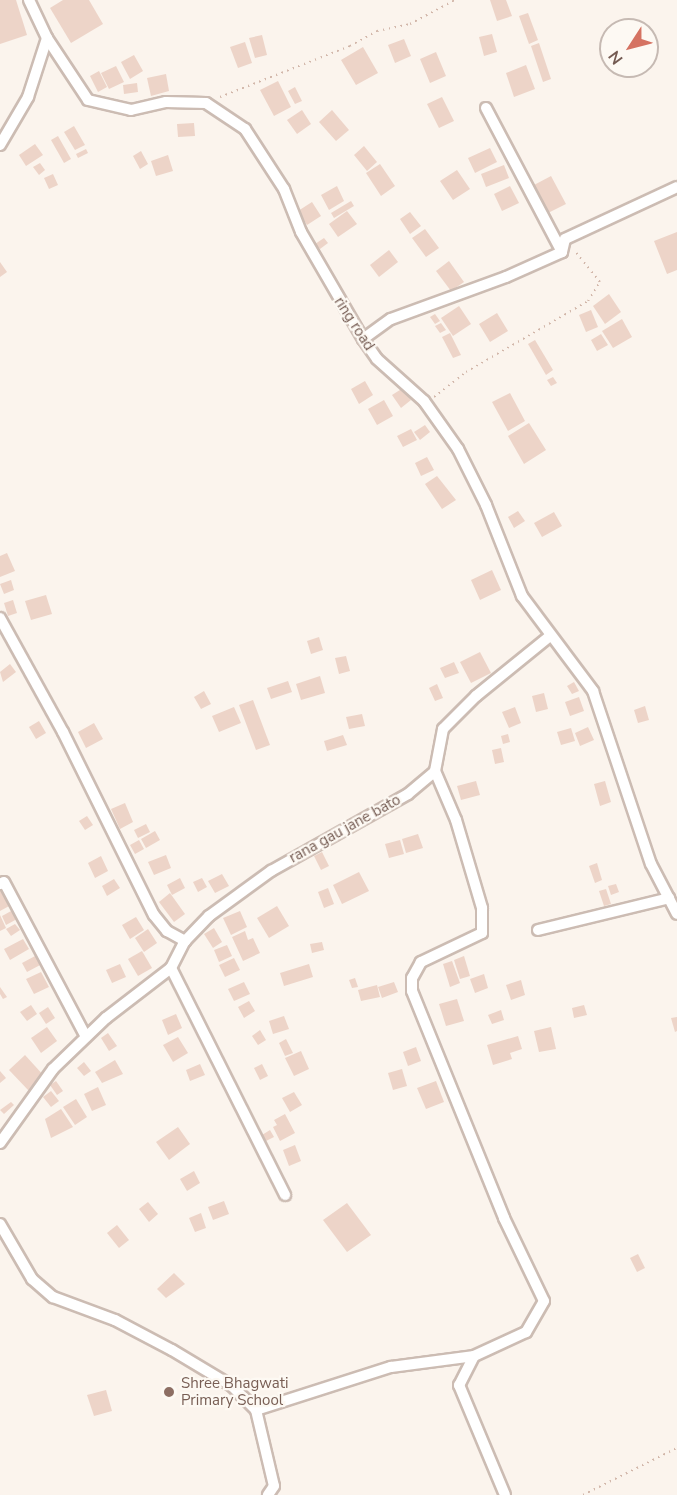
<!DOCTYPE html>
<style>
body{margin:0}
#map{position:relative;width:677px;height:1495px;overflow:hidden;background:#fbf4ed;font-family:"Nunito Sans",sans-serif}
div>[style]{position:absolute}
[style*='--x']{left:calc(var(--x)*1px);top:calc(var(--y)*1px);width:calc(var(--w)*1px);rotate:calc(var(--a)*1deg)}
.building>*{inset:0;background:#edd4c8}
.path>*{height:2px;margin-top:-1px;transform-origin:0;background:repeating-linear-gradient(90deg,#d2b7aa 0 1.5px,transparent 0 6px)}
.roads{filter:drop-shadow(2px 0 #ccbcb3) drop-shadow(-2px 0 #ccbcb3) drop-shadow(0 2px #ccbcb3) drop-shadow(0 -2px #ccbcb3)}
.minor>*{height:10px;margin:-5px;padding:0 5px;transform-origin:5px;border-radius:5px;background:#fff}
.dots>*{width:16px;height:16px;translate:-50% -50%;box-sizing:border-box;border:3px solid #fdf9f3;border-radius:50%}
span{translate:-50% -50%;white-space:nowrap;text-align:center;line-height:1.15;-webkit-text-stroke:4.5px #fdf9f3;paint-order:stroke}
.street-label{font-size:15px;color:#745b52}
.education-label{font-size:15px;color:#785e54}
.left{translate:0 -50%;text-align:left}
.north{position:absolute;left:599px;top:18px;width:60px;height:60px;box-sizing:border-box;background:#fdf9f3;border:2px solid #c6bab3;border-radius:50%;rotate:234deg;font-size:16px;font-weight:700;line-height:24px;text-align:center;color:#745b52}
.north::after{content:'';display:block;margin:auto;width:21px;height:27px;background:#d57362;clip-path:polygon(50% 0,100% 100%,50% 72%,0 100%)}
</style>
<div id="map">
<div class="building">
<div style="clip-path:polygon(0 0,16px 0,27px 35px,0 44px)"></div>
<div style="clip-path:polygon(63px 0,89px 0,103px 24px,71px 43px,50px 8px)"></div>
<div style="clip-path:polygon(490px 0,506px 0,512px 16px,497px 21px)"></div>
<div style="clip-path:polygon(528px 13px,538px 40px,529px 44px,519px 16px)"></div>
<div style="clip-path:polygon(492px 34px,497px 52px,484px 56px,479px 37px)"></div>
<div style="clip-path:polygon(262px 35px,267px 55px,255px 58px,249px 38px)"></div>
<div style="clip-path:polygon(404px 39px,411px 56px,395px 63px,388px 45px)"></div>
<div style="clip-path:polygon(245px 42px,252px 63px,238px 68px,230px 47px)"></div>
<div style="clip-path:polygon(539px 43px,551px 79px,543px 82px,531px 46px)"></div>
<div style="clip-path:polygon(363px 47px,378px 73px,356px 85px,341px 60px)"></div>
<div style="clip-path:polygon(436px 52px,446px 76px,430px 83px,420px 59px)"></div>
<div style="clip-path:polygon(134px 55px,143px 71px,130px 79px,121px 62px)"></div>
<div style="clip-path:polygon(526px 65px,535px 89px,514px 97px,506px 73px)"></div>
<div style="clip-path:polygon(116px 66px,124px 82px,109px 89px,101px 73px)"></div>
<div style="clip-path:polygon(99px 71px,107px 87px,98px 92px,90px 76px)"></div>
<div style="clip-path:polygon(166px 74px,169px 91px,151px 96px,147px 78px)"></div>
<div style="clip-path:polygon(278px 81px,291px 107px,274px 116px,260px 90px)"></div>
<div style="clip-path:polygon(137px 83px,138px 92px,124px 94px,123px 85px)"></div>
<div style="clip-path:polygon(295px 87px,302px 101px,295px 104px,288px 91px)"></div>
<div style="clip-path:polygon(442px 97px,454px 121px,439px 128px,427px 104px)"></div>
<div style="clip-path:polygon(302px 110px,311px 124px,297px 134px,287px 120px)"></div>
<div style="clip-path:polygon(332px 110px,349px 130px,336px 141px,319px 122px)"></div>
<div style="clip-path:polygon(194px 123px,195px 136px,178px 137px,177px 124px)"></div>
<div style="clip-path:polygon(74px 126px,85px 145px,75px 150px,64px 132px)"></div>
<div style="clip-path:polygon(58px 136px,71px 159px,64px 163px,51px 140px)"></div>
<div style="clip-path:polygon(35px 144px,43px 155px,26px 166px,19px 155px)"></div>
<div style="clip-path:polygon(364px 146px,377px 162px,367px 171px,354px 155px)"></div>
<div style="clip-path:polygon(490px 148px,497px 162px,475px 173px,468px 158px)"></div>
<div style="clip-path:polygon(86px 149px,88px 153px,78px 158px,76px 154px)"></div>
<div style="clip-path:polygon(141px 151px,148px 164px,140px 169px,133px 156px)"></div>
<div style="clip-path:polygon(168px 155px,173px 171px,156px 176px,151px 161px)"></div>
<div style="clip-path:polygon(40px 163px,45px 170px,39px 175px,33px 167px)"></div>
<div style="clip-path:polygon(380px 164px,395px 186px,381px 196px,366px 173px)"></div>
<div style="clip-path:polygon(504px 165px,509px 178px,486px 187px,481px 174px)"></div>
<div style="clip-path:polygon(457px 170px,470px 189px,453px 200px,440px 181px)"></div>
<div style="clip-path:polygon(53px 174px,58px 185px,49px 189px,44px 178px)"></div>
<div style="clip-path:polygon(551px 176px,566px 204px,548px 213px,534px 185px)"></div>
<div style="clip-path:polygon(337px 186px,344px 201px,329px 210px,321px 195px)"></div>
<div style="clip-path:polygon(510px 186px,519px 203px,502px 211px,494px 194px)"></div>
<div style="clip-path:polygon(351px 201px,354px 206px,334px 218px,331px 213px)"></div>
<div style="clip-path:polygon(312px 202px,321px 216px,307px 225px,298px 211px)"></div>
<div style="clip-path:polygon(347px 211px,357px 224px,338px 237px,329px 224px)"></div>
<div style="clip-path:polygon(410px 212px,421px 226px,410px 234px,400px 219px)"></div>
<div style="clip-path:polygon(425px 229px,439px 248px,426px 257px,412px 238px)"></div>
<div style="clip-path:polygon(677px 232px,677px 270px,667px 274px,654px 241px)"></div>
<div style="clip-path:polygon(324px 238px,328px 243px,320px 249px,315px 244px)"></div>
<div style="clip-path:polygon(389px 250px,398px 262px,379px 277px,370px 265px)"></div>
<div style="clip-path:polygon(449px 261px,464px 282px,451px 291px,436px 271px)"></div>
<div style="clip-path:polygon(0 262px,7px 272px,0 277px)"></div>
<div style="clip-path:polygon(609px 294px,621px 312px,605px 324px,593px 306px)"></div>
<div style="clip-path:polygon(459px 306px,471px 324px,453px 336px,441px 318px)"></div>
<div style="clip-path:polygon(591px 310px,598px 327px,586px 332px,579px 315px)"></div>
<div style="clip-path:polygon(497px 313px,508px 331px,490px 342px,479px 324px)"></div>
<div style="clip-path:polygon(435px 314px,440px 321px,435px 324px,430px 317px)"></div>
<div style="clip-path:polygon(622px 319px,632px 337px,613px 348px,602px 331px)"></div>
<div style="clip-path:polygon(441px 323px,446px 330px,440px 333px,435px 326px)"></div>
<div style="clip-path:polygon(450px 333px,461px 355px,453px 358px,442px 337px)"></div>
<div style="clip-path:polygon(601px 334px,608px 345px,597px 351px,591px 340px)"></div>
<div style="clip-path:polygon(535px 340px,553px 370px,546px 375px,528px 344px)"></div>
<div style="clip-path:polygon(553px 377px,557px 383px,551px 386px,547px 380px)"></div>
<div style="clip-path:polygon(365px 381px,373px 395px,359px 404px,351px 389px)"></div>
<div style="clip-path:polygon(403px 388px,411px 400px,401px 408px,392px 395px)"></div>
<div style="clip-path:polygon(510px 393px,525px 421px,508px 431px,492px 402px)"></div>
<div style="clip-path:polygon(384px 400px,393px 416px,377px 425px,368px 409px)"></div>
<div style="clip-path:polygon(529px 423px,546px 450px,524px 464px,508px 436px)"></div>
<div style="clip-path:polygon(425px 425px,430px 432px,420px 440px,414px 432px)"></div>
<div style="clip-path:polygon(411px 429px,417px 440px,403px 447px,397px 436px)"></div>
<div style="clip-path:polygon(427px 457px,434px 470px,421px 476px,415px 463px)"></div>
<div style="clip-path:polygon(437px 476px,456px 500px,442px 509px,425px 484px)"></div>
<div style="clip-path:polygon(518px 511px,525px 521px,514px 528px,508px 517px)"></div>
<div style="clip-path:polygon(554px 512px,562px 526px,542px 537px,534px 523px)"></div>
<div style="clip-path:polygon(7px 553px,15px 571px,0 577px,0 556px)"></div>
<div style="clip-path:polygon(492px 570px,501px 590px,480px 600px,471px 580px)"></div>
<div style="clip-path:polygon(11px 580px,14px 590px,4px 594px,0 584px)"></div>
<div style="clip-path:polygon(46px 595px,52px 614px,31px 620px,25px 601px)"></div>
<div style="clip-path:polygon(13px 600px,17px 613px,8px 616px,4px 603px)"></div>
<div style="clip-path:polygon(319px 637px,323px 650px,311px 654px,307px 641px)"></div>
<div style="clip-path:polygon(480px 652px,491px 673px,471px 683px,460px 662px)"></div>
<div style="clip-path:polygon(346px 656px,350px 671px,339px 674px,335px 658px)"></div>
<div style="clip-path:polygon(454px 662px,459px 673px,445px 678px,440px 668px)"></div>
<div style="clip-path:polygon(10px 664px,16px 672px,3px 682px,0 672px)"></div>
<div style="clip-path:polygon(320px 676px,325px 693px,301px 700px,296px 684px)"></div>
<div style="clip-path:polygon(288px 681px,292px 692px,271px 699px,267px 688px)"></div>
<div style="clip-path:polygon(574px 682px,579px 691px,572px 694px,567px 686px)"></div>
<div style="clip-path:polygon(437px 684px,443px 698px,435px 701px,429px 688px)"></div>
<div style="clip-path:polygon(204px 691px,211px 704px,201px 709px,194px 697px)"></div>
<div style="clip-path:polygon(544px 693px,548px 709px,536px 712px,532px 696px)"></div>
<div style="clip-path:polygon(579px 697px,584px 711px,570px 716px,565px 702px)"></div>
<div style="clip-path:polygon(253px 700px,270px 745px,256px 750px,239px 705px)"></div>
<div style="clip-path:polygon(645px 706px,649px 720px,638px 723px,634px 710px)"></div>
<div style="clip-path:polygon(234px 707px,241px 723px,219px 732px,212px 716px)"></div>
<div style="clip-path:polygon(515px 707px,521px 723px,509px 728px,502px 712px)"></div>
<div style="clip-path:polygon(362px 714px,365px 726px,349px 729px,346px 717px)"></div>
<div style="clip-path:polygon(39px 721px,46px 733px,36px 739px,29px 727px)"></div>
<div style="clip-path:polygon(94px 723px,103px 739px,86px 748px,78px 732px)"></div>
<div style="clip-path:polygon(588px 727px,594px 740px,580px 746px,575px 733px)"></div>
<div style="clip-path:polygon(571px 728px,575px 741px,561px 745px,557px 732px)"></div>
<div style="clip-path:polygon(508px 734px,510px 742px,503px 744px,501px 736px)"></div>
<div style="clip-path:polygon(343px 735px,347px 745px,327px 751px,324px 741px)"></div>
<div style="clip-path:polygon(501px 748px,504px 762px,495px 764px,492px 750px)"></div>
<div style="clip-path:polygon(476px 781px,480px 795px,461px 800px,457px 786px)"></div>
<div style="clip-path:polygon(605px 781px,611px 802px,600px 806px,594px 784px)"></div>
<div style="clip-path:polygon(125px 803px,133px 822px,120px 829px,111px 809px)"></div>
<div style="clip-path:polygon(87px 816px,93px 825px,85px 830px,79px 821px)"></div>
<div style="clip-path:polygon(146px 824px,150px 832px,138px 838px,134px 830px)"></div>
<div style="clip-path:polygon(155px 831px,160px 840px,146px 848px,141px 839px)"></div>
<div style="clip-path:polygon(418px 834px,423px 848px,406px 853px,402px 839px)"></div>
<div style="clip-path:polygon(139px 840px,144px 849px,135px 854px,130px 845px)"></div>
<div style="clip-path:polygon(400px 840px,404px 854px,389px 858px,385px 844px)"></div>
<div style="clip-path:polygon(322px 852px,329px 866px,321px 870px,314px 856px)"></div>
<div style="clip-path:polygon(166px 855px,171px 868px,154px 875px,148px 862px)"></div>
<div style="clip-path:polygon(101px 856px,108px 871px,95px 878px,88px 863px)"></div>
<div style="clip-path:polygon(597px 863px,602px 880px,595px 883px,589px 866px)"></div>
<div style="clip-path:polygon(359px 872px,369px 891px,342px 904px,333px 885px)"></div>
<div style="clip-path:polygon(222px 874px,229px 886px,215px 893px,208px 881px)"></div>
<div style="clip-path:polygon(180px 878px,185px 888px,172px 895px,167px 885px)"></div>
<div style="clip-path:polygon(202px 878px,207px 887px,198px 892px,193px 882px)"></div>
<div style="clip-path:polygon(114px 879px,120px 888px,107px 896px,102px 886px)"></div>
<div style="clip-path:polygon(616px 884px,619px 892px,611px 895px,608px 886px)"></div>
<div style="clip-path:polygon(0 886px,11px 905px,0 911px)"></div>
<div style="clip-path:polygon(328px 888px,334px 904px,324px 908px,318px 892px)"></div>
<div style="clip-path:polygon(606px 889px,611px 904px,604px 906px,599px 891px)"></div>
<div style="clip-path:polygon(170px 893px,185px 914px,174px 922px,159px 902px)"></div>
<div style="clip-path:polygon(277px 906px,289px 926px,269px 938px,257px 918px)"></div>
<div style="clip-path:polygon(13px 910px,17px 919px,6px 925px,2px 916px)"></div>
<div style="clip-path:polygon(240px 911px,247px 927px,231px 935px,223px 918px)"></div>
<div style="clip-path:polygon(0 915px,6px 928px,0 931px)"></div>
<div style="clip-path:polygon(136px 917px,144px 930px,130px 939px,122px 925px)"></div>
<div style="clip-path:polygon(15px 924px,20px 930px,11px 936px,6px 929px)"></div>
<div style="clip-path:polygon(214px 928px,222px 942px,213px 948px,204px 934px)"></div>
<div style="clip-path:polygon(148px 929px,157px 943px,144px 952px,135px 938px)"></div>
<div style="clip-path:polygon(245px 931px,248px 940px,253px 938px,260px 953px,243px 961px,232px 937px)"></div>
<div style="clip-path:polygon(23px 939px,29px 949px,10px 960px,4px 949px)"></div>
<div style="clip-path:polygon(322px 942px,324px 950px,312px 953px,310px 944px)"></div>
<div style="clip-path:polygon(227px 945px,232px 956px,219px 962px,214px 950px)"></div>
<div style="clip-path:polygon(142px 951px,152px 968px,138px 976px,128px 959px)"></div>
<div style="clip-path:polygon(37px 955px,42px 964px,27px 972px,22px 963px)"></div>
<div style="clip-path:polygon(464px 956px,470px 976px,460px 979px,454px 960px)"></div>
<div style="clip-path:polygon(234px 958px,240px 970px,225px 977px,219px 965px)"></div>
<div style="clip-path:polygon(452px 961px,460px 983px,450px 987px,443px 964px)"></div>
<div style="clip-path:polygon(120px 964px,126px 977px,112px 983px,106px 970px)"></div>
<div style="clip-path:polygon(309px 964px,313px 977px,284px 986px,280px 973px)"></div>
<div style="clip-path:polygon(41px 972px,49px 987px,34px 994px,26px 979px)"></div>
<div style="clip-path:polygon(484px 974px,488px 988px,475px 993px,470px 979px)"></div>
<div style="clip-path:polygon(355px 978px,358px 987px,352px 988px,349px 980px)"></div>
<div style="clip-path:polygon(521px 980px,525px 995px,511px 1000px,506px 985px)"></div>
<div style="clip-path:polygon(244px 982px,250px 994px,234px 1001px,228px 989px)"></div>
<div style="clip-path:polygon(394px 982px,398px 992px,382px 998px,378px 987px)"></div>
<div style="clip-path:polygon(377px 985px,380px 997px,361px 1001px,358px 990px)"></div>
<div style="clip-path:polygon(0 987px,7px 997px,3px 999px,0 994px)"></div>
<div style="clip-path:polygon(457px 999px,464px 1021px,446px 1026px,439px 1004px)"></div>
<div style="clip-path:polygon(249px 1001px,255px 1011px,244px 1018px,238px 1007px)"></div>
<div style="clip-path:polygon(31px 1005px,37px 1014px,27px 1021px,20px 1012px)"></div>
<div style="clip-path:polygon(584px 1005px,587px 1015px,574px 1018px,572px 1008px)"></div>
<div style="clip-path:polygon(48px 1007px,55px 1018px,46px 1024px,39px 1013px)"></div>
<div style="clip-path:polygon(501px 1010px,504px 1020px,492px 1024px,488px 1015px)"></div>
<div style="clip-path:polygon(176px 1014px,182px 1028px,168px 1035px,162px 1020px)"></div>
<div style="clip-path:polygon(284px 1016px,289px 1029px,273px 1034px,269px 1021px)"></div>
<div style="clip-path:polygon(677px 1017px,677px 1031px,675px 1032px,671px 1018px)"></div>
<div style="clip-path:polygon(47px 1027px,57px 1041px,41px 1053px,31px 1038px)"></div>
<div style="clip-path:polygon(551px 1027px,556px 1049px,539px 1052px,534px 1031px)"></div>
<div style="clip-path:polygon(260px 1030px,266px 1040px,258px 1045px,252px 1036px)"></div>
<div style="clip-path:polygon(108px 1033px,117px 1046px,109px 1051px,101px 1038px)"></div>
<div style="clip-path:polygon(518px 1036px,522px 1049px,510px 1053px,512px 1059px,493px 1065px,487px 1045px)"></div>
<div style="clip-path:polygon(178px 1037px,188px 1053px,173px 1062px,163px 1045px)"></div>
<div style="clip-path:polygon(286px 1039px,293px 1053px,285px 1056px,279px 1043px)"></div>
<div style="clip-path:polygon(416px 1047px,421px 1061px,408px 1066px,403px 1052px)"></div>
<div style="clip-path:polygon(301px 1051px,309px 1069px,294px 1076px,285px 1058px)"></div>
<div style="clip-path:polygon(25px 1055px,45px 1077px,29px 1091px,9px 1070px)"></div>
<div style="clip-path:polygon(115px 1060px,123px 1074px,102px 1083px,95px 1072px)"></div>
<div style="clip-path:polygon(84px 1062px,91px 1071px,84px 1076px,77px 1068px)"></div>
<div style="clip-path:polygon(200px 1064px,205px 1075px,190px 1081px,186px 1070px)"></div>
<div style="clip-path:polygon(262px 1064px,268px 1076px,260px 1080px,254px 1068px)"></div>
<div style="clip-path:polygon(402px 1069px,407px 1086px,393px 1090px,388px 1073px)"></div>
<div style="clip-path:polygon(0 1071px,6px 1078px,0 1083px)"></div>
<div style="clip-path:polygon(56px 1081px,63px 1091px,57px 1095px,50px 1085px)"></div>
<div style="clip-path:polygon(436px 1081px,444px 1102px,426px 1109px,417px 1088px)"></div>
<div style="clip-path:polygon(98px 1087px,106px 1105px,92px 1111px,84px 1094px)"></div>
<div style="clip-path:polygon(51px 1091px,59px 1101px,51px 1107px,43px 1097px)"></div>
<div style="clip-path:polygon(294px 1092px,302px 1105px,290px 1112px,282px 1098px)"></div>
<div style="clip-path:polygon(76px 1099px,87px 1117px,75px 1125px,63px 1107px)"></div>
<div style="clip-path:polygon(11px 1102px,14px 1105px,4px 1114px,0 1110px)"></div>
<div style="clip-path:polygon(61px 1109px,73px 1127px,51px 1138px,45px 1119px)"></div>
<div style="clip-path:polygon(285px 1114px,295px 1133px,280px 1141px,273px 1127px,277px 1125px,274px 1120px)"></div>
<div style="clip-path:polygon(178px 1127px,190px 1144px,169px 1160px,156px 1142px)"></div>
<div style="clip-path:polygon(270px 1130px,274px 1137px,266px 1141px,262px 1135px)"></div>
<div style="clip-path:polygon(295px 1145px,301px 1161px,289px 1166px,283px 1150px)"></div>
<div style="clip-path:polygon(194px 1171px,200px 1183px,187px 1191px,180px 1179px)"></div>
<div style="clip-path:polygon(224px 1201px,229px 1214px,213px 1220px,208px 1207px)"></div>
<div style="clip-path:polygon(148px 1202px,158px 1214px,149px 1222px,139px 1209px)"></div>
<div style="clip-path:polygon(347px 1203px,371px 1235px,347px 1252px,323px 1220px)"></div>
<div style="clip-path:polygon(201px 1213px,206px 1228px,195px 1232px,189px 1218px)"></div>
<div style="clip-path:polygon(117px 1225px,129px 1240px,119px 1248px,107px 1233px)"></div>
<div style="clip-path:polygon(638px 1254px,645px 1268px,637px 1272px,630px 1258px)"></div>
<div style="clip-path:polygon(174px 1273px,185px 1284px,166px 1298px,157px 1289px)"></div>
<div style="clip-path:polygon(106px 1390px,112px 1411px,94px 1416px,87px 1395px)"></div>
</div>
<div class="path">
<div style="--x:220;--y:97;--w:140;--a:-21.4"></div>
<div style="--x:350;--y:46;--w:31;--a:-29"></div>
<div style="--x:377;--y:31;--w:34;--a:-12"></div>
<div style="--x:410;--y:24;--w:51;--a:-28.1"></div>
<div style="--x:434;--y:397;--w:41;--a:-38"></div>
<div style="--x:466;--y:372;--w:141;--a:-30.2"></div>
<div style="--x:588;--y:301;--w:22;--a:-58"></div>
<div style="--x:600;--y:282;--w:41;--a:-129.1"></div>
<div style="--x:583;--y:1495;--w:105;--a:-26.6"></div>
</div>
<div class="roads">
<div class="minor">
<div style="--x:29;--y:0;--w:42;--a:64.7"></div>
<div style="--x:47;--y:38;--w:74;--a:56.5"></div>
<div style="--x:88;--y:100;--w:44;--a:13.1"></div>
<div style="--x:131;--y:110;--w:36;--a:-13"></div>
<div style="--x:166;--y:102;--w:40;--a:1.4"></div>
<div style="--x:206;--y:103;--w:47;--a:33.7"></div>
<div style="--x:245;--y:129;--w:72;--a:57"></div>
<div style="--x:284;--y:189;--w:46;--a:68.4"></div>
<div style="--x:301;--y:232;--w:124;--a:59.9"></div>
<div style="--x:363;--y:339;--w:24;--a:55"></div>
<div style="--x:377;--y:359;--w:63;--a:41.8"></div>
<div style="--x:424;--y:401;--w:59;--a:54.7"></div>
<div style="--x:458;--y:449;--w:63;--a:63.4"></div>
<div style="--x:486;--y:505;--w:98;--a:68.4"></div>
<div style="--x:522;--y:596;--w:119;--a:53.2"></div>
<div style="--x:593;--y:691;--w:182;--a:71.5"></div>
<div style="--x:651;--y:864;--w:56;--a:62.5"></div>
<div style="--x:486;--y:108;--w:163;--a:62.2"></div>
<div style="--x:0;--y:145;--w:56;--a:-59.7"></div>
<div style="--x:28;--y:97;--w:62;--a:-72.1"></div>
<div style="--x:363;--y:339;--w:34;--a:-36"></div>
<div style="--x:391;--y:319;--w:122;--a:-20.1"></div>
<div style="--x:506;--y:277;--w:61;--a:-24.1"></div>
<div style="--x:562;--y:252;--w:13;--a:-77"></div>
<div style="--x:565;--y:239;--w:123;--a:-24.9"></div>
<div style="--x:0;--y:618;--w:130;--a:61.1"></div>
<div style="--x:63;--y:732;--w:204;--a:63.6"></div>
<div style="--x:154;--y:915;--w:21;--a:51"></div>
<div style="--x:167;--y:931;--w:21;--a:29"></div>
<div style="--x:435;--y:771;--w:53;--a:66.8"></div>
<div style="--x:456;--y:820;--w:92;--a:73.5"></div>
<div style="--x:482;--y:908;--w:25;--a:90"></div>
<div style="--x:482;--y:933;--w:68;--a:154.6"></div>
<div style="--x:421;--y:962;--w:18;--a:119"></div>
<div style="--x:412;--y:978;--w:13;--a:90"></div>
<div style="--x:412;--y:991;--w:245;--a:67.9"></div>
<div style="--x:504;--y:1218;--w:92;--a:64.3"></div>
<div style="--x:544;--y:1301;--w:36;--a:120"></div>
<div style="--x:526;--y:1332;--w:57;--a:155.2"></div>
<div style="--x:474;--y:1356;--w:33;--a:117"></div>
<div style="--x:459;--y:1385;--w:119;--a:67.3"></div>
<div style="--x:0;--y:884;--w:4;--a:-27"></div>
<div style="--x:4;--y:882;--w:175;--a:62.1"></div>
<div style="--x:538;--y:930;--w:135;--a:-13.7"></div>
<div style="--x:171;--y:968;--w:254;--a:63.3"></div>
<div style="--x:0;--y:1143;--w:91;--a:-54.4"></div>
<div style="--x:53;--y:1069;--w:74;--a:-43.9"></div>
<div style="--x:106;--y:1018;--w:82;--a:-37.6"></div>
<div style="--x:171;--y:968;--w:30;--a:-63"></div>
<div style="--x:185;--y:941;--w:35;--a:-46"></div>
<div style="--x:209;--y:916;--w:77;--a:-36"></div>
<div style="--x:271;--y:871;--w:157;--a:-29.3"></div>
<div style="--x:408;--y:794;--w:35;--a:-40"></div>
<div style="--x:435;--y:771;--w:43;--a:-79.2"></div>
<div style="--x:443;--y:729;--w:47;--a:-45"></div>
<div style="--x:476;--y:696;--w:95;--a:-39"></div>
<div style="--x:0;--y:1224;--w:64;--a:59.8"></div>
<div style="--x:32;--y:1279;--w:28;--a:41"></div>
<div style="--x:53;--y:1297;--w:66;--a:20.4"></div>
<div style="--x:115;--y:1320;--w:64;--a:27.8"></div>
<div style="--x:172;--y:1350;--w:70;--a:31"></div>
<div style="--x:232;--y:1386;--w:34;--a:45"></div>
<div style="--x:256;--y:1410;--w:142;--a:-17.7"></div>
<div style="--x:391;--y:1367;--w:84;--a:-7.5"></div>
<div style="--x:256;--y:1410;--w:78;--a:76.7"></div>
<div style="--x:274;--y:1486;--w:11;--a:124"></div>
</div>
</div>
<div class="dots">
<div style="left:169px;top:1392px;background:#8d6e63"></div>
</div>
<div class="street-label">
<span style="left:354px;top:324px;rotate:57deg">ring road</span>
<span style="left:345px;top:829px;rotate:-29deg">rana gau jane bato</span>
</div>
<div class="education-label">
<span class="left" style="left:181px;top:1392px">Shree Bhagwati<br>Primary School</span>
</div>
<div class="north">N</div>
</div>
